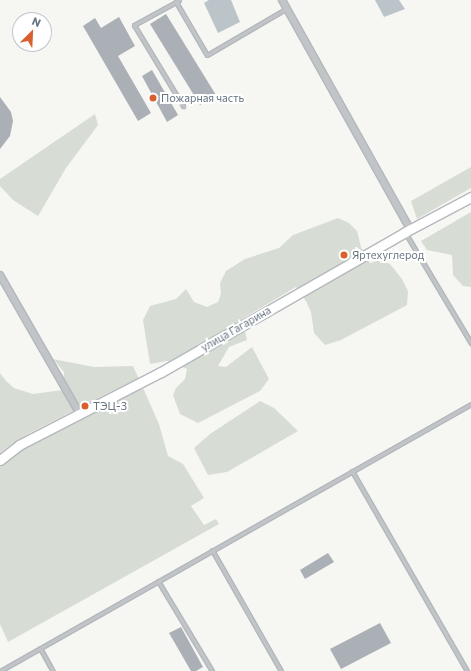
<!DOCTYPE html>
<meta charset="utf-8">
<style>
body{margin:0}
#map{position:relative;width:471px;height:671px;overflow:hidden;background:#f6f6f3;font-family:Commissioner,sans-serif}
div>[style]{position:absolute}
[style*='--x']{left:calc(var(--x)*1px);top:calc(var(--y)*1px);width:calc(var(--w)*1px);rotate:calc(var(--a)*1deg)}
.green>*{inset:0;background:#d7ddd4}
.water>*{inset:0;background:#bbc5c9}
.building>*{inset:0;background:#aab0b6}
.roads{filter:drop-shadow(1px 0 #b4b8bc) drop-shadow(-1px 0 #b4b8bc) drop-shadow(0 1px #b4b8bc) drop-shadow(0 -1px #b4b8bc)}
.lane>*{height:3px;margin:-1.5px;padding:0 1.5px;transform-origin:1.5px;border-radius:1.5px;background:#c1c5c8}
.street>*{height:6px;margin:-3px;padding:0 3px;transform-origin:3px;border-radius:3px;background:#c1c5c8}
.secondary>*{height:9px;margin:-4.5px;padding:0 4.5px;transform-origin:4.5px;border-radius:4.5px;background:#fff}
.dots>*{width:11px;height:11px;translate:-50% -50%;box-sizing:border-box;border:2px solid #fff;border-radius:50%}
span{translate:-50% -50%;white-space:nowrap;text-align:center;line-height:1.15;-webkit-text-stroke:4px #fff;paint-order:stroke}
.poi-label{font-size:11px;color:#667482}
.left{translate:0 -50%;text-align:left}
.street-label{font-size:11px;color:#667482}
.north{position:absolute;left:12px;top:12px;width:40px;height:40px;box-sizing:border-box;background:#fff;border:1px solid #c2c7cd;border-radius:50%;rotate:24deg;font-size:11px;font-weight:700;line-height:16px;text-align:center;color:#667482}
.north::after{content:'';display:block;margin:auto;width:14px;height:18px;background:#da5f2e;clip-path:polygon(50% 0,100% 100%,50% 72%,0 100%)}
</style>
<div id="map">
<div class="green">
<div style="clip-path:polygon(95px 114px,98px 125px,66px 168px,38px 216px,13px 200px,0 186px,0 179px)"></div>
<div style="clip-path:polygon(471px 167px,471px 188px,417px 219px,411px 201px)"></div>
<div style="clip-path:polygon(471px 212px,471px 287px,463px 286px,453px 275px,452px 255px,427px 250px,421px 241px)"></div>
<div style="clip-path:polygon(338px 218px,349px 223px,357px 231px,361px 247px,370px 263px,380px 260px,390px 264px,402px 279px,408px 291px,407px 305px,341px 340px,325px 345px,314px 333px,311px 312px,306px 301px,296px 287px,242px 319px,247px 340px,229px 347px,218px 366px,226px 367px,252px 347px,269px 379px,260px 391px,198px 423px,180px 414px,173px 395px,176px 388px,185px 379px,187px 369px,167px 361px,150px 364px,143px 320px,150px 306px,176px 299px,186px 289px,194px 302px,207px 307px,218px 302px,221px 294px,220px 283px,226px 271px,245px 259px,279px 248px,293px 235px)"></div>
<div style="clip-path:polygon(53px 359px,94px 367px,133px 366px,139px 379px,112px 391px,30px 433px,15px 442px,0 453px,0 373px,6px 381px,14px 388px,33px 394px,63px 390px,64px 372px)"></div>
<div style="clip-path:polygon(143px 388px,159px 424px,168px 456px,183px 464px,204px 498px,191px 506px,204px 525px,216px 519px,219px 524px,8px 642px,0 624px,0 466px,27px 446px)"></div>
<div style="clip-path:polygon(260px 401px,274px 408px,298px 431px,227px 472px,208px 475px,194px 448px,210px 434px)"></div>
</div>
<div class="water">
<div style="clip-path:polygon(209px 0,231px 0,240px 22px,218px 33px,204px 3px)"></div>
<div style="clip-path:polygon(375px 0,399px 0,405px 9px,384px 17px)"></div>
</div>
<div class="building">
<div style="clip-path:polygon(166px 14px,216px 95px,200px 105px,150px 24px)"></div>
<div style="clip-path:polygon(119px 17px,135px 46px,118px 56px,151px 113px,138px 121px,83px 26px,95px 18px,101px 28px)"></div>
<div style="clip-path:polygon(152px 70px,178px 115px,167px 122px,142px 76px)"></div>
<div style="clip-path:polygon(0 97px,11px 112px,13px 121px,10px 136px,0 149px)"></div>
<div style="clip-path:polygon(328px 553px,334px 562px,305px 579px,300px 570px)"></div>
<div style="clip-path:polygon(380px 623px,391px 643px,341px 669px,330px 649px)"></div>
<div style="clip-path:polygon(181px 627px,203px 667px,196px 671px,191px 671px,169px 633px)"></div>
</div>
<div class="roads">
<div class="lane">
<div style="--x:179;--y:0;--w:4;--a:146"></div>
<div style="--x:176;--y:2;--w:61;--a:59.7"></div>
<div style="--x:207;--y:55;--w:93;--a:-30.4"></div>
<div style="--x:176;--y:2;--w:48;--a:151.3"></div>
<div style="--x:134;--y:25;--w:95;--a:58.8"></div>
<div style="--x:406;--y:234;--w:127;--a:59.2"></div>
<div style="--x:352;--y:471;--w:231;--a:60.1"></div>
<div style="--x:212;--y:550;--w:139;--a:60.3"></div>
<div style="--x:158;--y:581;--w:105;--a:59"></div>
<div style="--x:40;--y:648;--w:26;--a:61"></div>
<div style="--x:0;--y:671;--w:541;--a:-29.55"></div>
</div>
<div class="street">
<div style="--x:282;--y:0;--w:262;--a:60.8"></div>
<div style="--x:0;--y:275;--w:160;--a:60.1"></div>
</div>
<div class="secondary">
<div style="--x:0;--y:460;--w:24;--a:-38"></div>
<div style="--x:19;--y:445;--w:160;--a:-27.2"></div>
<div style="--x:161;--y:372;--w:281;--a:-29.8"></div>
<div style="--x:405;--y:232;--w:75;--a:-27.9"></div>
</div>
</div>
<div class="dots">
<div style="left:153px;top:98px;background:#da5f2e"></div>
<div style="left:344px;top:255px;background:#da5f2e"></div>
<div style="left:85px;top:406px;background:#da5f2e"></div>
</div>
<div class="poi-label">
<span class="left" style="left:161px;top:98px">Пожарная часть</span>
<span class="left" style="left:352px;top:255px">Яртехуглерод</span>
<span class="left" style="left:93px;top:406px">ТЭЦ-3</span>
</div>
<div class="street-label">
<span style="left:236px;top:329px;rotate:-30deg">улица Гагарина</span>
</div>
<div class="north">N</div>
</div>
